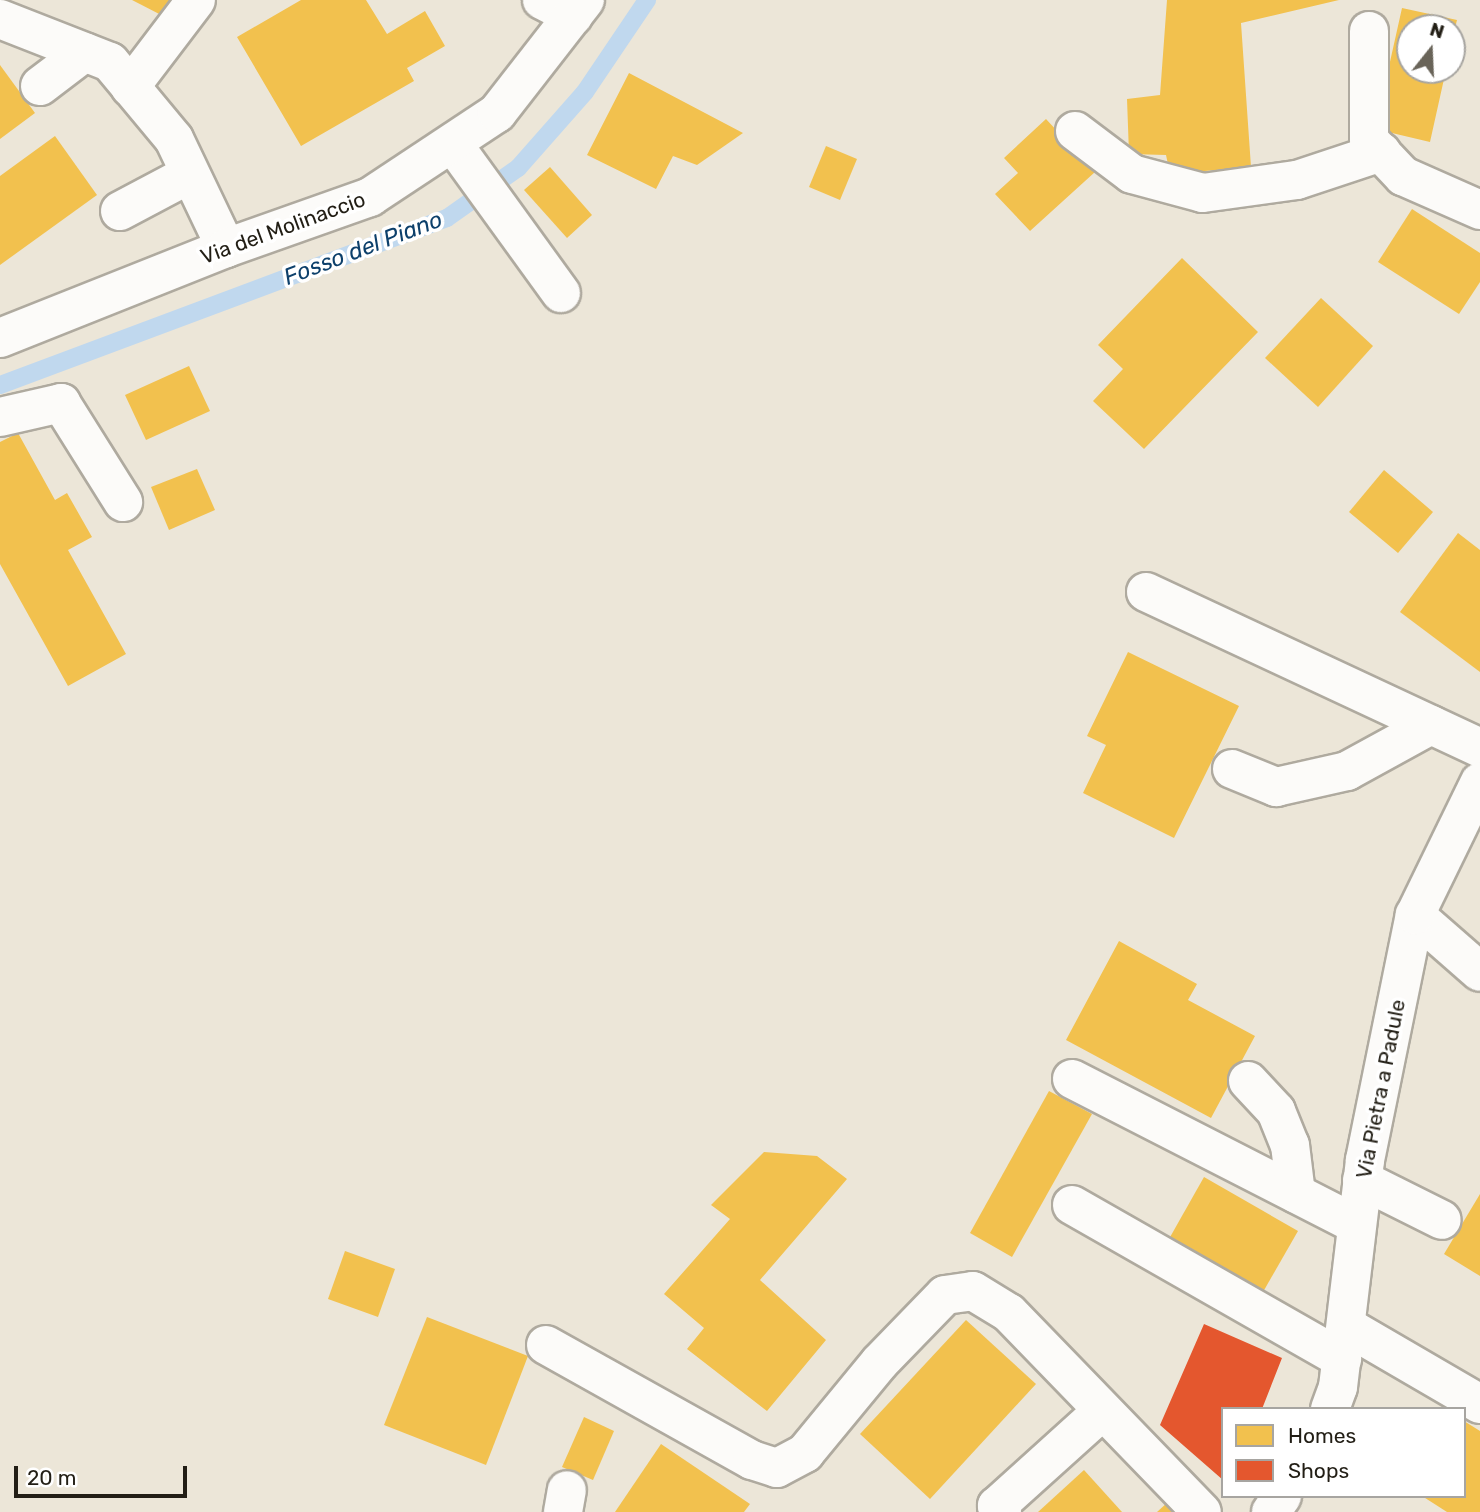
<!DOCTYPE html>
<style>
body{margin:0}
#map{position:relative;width:1480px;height:1512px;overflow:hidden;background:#ece6d8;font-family:Rubik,sans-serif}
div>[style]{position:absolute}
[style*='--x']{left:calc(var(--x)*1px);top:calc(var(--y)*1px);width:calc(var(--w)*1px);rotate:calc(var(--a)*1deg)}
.homes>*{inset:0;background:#f2c14e}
.shops>*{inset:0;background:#e4572e}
.stream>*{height:18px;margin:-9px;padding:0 9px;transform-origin:9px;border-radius:9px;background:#c0d8ee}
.roads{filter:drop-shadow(2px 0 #afaa9f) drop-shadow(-2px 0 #afaa9f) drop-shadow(0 2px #afaa9f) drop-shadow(0 -2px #afaa9f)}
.minor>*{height:38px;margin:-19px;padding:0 19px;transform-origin:19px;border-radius:19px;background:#fcfbf9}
span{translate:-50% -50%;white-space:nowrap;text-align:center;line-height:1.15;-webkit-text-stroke:7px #fff;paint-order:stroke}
.street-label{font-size:21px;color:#221e15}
.water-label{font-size:23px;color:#0d406b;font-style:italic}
.legend{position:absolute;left:1221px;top:1407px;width:245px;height:91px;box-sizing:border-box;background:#fff;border:2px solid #a7a5a1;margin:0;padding:9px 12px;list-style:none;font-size:21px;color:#221e15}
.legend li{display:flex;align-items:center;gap:14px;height:35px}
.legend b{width:35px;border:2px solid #a7a5a1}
.north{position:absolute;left:1396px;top:14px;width:70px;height:70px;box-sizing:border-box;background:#fff;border:2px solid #a7a5a1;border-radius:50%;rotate:18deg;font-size:19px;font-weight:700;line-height:28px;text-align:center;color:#221e15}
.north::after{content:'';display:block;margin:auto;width:24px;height:32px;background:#696459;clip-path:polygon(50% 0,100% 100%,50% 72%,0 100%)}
.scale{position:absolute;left:14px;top:1466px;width:173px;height:32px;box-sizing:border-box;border:4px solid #221e15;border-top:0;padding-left:9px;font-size:21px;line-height:24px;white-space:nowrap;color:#221e15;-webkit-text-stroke:5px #fff;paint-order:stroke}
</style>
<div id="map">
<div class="homes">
<div style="clip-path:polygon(132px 0,176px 0,167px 18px)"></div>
<div style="clip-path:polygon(301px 0,366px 0,387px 34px,425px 11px,445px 46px,407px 68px,414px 81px,301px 146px,237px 37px)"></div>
<div style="clip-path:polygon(1167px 0,1339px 0,1241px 23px,1251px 167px,1170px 174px,1166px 155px,1129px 154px,1127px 99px,1160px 95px)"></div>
<div style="clip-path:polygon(1402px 8px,1457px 20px,1453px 36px,1452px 28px,1410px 28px,1410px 70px,1446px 70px,1430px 142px,1375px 129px)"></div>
<div style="clip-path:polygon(0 65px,35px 113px,0 139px)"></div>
<div style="clip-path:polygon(629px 73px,743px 133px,697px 165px,673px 156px,656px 189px,587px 155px)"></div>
<div style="clip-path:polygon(1046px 119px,1095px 172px,1030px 231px,995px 194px,1018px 173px,1004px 158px)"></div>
<div style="clip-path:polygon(55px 136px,97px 195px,0 265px,0 176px)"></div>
<div style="clip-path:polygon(826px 146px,857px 159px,840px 200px,809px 187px)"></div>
<div style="clip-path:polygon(550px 167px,592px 215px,567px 238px,524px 190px)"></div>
<div style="clip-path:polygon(1412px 209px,1480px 253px,1480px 282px,1459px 314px,1378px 262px)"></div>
<div style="clip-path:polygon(1182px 258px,1258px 332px,1144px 449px,1093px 401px,1123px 369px,1098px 345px)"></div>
<div style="clip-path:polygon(1321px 298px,1373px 346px,1318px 407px,1265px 358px)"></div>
<div style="clip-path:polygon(189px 366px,210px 411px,146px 440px,125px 395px)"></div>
<div style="clip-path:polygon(18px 433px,55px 500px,67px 493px,92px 537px,68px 550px,126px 654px,68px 686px,0 564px,0 442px)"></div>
<div style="clip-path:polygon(197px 469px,215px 510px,169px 530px,151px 487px)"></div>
<div style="clip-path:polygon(1384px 470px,1433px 512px,1398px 553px,1349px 512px)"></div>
<div style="clip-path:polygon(1458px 533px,1480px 550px,1480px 672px,1400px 612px)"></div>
<div style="clip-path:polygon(1128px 652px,1239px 706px,1174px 838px,1083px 793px,1106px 745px,1087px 736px)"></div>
<div style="clip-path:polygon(1119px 941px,1197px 984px,1188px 1000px,1255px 1036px,1211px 1118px,1066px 1040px)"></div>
<div style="clip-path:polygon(1049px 1091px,1092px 1114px,1012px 1257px,970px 1233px)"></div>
<div style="clip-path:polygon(764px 1152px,817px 1156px,847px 1179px,760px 1280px,826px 1340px,767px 1411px,687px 1349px,704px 1328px,664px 1294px,730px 1219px,711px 1205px)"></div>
<div style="clip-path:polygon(1204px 1177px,1298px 1231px,1259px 1299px,1165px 1246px)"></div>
<div style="clip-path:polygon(1480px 1194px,1480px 1276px,1444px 1254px)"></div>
<div style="clip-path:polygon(345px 1251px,395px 1269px,378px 1317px,328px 1299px)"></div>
<div style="clip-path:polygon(427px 1317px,528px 1356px,486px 1465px,384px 1425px)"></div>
<div style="clip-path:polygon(966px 1320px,1036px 1384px,930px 1499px,860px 1434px)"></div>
<div style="clip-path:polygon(584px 1417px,614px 1431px,593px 1480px,562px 1467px)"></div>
<div style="clip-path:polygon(1464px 1421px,1480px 1431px,1480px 1512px,1447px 1512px,1422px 1496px,1464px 1496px)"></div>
<div style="clip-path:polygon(661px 1444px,750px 1504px,744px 1512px,615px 1512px)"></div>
<div style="clip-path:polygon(1084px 1470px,1122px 1512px,1038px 1512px)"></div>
<div style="clip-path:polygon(1168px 1502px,1177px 1512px,1157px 1512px)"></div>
</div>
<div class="shops">
<div style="clip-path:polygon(1204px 1324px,1282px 1358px,1262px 1409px,1223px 1409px,1223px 1480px,1160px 1425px)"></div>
</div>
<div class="stream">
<div style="--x:0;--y:385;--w:477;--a:-20.5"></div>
<div style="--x:447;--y:218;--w:87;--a:-35.2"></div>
<div style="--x:518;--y:168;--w:101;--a:-48.6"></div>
<div style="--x:585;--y:92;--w:111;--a:-56"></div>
</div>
<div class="roads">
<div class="minor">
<div style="--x:542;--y:0;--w:35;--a:27"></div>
<div style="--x:0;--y:19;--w:118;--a:21.4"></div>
<div style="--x:110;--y:62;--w:100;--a:50.3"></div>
<div style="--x:174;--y:139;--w:121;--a:64.5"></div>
<div style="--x:1369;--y:31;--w:109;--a:90"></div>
<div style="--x:1369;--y:140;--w:50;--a:46.6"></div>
<div style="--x:1403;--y:176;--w:84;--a:23.8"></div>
<div style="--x:40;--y:86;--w:56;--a:-37.1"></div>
<div style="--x:130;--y:87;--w:109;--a:-52.8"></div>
<div style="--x:1075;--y:131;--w:71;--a:37"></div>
<div style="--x:1132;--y:174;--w:73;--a:15"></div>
<div style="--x:1203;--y:193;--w:95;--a:-7.9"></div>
<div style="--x:1297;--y:180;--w:89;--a:-18.4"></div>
<div style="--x:453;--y:144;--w:184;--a:54.1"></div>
<div style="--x:120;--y:211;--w:79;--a:-27.9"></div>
<div style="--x:0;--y:338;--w:243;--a:-21.7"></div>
<div style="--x:226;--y:248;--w:153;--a:-19.5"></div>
<div style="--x:370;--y:197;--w:152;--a:-33.5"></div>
<div style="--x:497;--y:113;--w:143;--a:-52.1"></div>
<div style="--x:0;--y:417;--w:63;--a:-12.9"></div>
<div style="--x:61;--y:403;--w:117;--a:57.9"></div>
<div style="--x:1146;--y:592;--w:369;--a:25"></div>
<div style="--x:1232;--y:769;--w:48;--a:22.2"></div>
<div style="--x:1276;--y:787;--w:73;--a:-12.7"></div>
<div style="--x:1347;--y:771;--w:96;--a:-28.7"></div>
<div style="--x:1415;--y:915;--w:86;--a:41.2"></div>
<div style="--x:1072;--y:1079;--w:320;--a:27.1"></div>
<div style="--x:1248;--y:1081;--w:41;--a:47"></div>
<div style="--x:1276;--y:1111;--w:37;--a:68"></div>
<div style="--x:1290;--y:1145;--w:49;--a:83"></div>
<div style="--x:1362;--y:1180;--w:89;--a:26.6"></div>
<div style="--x:1072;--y:1205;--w:311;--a:29.7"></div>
<div style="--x:1346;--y:1326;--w:155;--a:30.2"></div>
<div style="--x:546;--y:1345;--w:236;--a:29.2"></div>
<div style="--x:752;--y:1460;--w:26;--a:18"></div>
<div style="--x:777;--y:1468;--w:32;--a:-28"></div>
<div style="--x:805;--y:1453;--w:118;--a:-50.5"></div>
<div style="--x:880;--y:1362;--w:93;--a:-45.9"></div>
<div style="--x:945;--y:1295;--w:28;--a:-8"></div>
<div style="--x:973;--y:1291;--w:42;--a:31.4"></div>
<div style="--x:1009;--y:1313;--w:277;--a:45.9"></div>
<div style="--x:1330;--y:1409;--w:23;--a:-70"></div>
<div style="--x:1338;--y:1387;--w:229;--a:-83.2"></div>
<div style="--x:1365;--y:1160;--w:250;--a:-78.5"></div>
<div style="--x:1415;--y:915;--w:148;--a:-64"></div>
<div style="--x:563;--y:1512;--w:22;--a:-80"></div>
<div style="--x:1002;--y:1512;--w:8;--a:-130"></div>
<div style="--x:997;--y:1506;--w:142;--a:-42.1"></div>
<div style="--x:1271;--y:1512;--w:19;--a:-55"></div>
</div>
</div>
<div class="street-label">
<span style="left:283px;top:228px;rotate:-20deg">Via del Molinaccio</span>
<span style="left:1381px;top:1089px;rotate:-79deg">Via Pietra a Padule</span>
</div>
<div class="water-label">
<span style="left:363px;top:248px;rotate:-21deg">Fosso del Piano</span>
</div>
<ul class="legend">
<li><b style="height:19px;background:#f2c14e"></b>Homes</li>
<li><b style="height:19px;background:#e4572e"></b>Shops</li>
</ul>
<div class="north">N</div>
<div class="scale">20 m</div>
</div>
